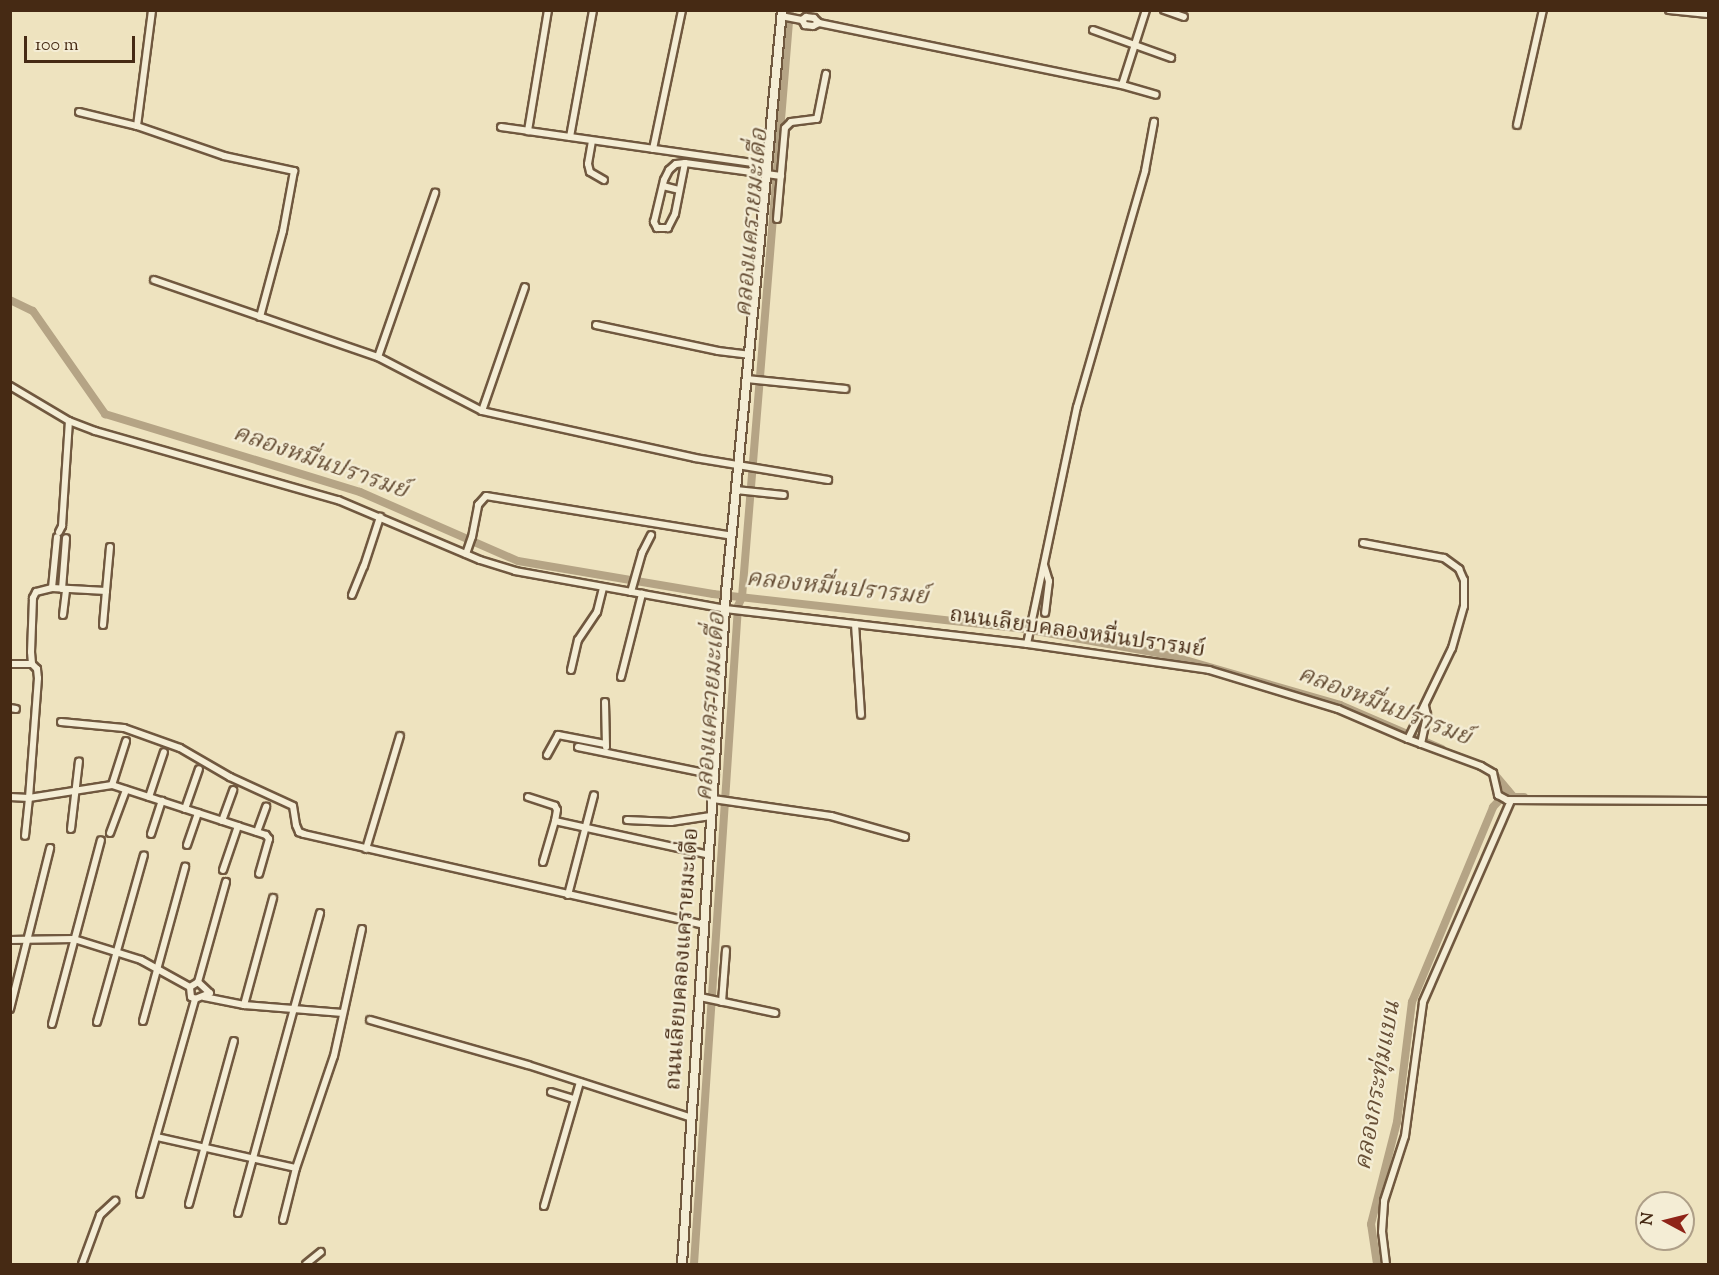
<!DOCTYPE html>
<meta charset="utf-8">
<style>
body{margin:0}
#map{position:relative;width:1719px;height:1275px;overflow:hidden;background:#eee3bf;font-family:"Sorts Mill Goudy","Noto Serif Thai",serif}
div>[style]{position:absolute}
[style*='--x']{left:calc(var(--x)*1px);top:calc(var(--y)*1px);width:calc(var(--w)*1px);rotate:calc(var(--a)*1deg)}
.canal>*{height:8px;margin:-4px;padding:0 4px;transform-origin:4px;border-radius:4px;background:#b5a485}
.roads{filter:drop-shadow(2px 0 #70583f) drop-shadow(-2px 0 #70583f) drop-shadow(0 2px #70583f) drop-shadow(0 -2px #70583f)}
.street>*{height:6px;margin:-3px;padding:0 3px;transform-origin:3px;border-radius:3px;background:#f4edd5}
.secondary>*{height:8px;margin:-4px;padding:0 4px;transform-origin:4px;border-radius:4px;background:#f4edd5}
span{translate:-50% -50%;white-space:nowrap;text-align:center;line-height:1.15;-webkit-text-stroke:4.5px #f4edd5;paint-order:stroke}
.street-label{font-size:22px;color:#462a14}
.water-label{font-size:24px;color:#674f36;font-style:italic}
.frame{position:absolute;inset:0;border:12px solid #462a14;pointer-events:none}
.north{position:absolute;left:1635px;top:1191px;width:60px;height:60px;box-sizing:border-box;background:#f4edd5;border:2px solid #ae9f88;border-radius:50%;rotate:277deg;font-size:16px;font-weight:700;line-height:24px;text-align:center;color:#462a14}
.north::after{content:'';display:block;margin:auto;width:21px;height:27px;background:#8f2418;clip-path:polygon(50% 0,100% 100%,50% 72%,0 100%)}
.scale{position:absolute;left:24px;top:36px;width:111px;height:27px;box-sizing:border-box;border:3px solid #462a14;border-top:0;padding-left:8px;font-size:18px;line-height:21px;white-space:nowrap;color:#462a14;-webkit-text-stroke:4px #f4edd5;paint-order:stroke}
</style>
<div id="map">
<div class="canal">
<div style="--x:10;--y:300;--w:25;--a:26"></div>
<div style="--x:33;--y:311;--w:126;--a:55"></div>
<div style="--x:105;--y:414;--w:267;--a:17"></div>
<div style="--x:360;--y:492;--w:172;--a:23.6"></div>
<div style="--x:518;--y:561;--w:198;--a:9.6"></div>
<div style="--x:713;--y:594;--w:314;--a:6.4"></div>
<div style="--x:1025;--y:629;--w:145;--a:10.3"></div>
<div style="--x:1168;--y:655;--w:179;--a:16.2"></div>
<div style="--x:1340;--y:705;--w:111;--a:23.3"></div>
<div style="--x:1491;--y:770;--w:35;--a:50"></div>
<div style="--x:1514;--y:797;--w:10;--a:0"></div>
<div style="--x:694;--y:1264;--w:659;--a:-86.17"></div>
<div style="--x:738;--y:606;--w:10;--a:-66"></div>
<div style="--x:742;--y:597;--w:589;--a:-85.33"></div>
<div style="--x:1377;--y:1264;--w:40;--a:-98.5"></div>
<div style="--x:1371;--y:1224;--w:105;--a:-75.7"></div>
<div style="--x:1397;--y:1122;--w:121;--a:-82.9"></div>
<div style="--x:1412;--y:1002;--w:211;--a:-67.4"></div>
<div style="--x:1493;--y:807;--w:22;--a:-47"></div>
</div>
<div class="roads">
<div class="street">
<div style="--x:548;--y:10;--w:123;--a:99.4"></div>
<div style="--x:528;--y:131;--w:241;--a:8.1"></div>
<div style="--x:1164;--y:10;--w:21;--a:19"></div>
<div style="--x:1669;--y:10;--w:39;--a:6"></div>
<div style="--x:781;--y:16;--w:21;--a:11"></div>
<div style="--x:802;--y:20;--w:5;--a:-37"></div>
<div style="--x:806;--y:17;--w:8;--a:7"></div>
<div style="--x:814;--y:18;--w:7;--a:45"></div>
<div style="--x:802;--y:20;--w:6;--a:59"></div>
<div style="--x:805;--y:25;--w:8;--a:7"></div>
<div style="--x:813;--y:26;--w:7;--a:-27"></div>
<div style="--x:819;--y:23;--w:309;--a:11.6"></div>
<div style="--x:1122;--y:85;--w:35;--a:16"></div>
<div style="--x:1093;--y:30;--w:83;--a:19.7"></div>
<div style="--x:1122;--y:85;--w:79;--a:-72.3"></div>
<div style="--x:79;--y:112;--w:60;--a:13.6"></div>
<div style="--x:137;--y:126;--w:92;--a:19"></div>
<div style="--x:224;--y:156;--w:72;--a:12.1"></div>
<div style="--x:294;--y:171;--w:61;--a:100.4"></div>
<div style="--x:283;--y:231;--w:89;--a:105"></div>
<div style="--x:1517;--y:125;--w:118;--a:-77.3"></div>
<div style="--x:137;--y:126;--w:117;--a:-82.6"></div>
<div style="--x:501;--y:127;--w:27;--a:8"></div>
<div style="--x:570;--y:137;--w:129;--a:-79.7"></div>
<div style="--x:592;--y:141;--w:23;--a:100"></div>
<div style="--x:588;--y:164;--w:8;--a:76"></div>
<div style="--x:590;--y:172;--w:16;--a:30"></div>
<div style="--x:653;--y:149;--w:142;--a:-78.2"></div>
<div style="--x:685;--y:163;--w:52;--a:101.1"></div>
<div style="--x:675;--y:214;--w:16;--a:117"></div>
<div style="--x:668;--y:228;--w:11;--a:180"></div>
<div style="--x:657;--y:228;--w:7;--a:-117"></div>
<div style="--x:654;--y:222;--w:43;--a:-76.6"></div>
<div style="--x:664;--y:180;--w:11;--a:-63"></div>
<div style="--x:669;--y:170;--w:9;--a:-41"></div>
<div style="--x:676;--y:164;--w:9;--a:-6"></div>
<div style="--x:685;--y:163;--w:97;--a:7.7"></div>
<div style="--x:663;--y:186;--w:16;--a:14"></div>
<div style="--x:777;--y:219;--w:91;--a:-85"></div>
<div style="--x:785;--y:128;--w:8;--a:-45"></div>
<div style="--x:791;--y:122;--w:26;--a:-7"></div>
<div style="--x:817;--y:119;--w:46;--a:-78.7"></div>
<div style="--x:154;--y:280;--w:237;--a:19"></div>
<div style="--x:378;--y:357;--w:117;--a:27.4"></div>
<div style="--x:482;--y:411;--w:218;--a:12.4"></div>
<div style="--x:695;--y:458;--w:135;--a:9.4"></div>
<div style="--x:596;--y:325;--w:125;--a:12"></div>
<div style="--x:718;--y:351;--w:31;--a:7"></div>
<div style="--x:378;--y:357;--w:174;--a:-70.8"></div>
<div style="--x:747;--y:379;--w:99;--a:5.8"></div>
<div style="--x:10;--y:386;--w:69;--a:30.7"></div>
<div style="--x:69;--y:421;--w:28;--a:21"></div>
<div style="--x:95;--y:431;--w:253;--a:15.9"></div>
<div style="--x:338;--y:500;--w:154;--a:22.9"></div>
<div style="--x:480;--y:560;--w:37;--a:17"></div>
<div style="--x:515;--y:571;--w:214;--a:10.2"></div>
<div style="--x:726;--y:609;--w:303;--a:6.6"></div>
<div style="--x:1027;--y:644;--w:184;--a:8.1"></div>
<div style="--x:1209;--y:670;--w:135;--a:16.8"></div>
<div style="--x:1338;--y:709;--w:76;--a:23.2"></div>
<div style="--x:1408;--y:739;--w:78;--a:20.3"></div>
<div style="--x:1481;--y:766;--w:14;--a:30"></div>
<div style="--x:1493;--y:773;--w:23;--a:77"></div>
<div style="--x:1498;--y:795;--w:10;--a:29"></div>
<div style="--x:1507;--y:800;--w:201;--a:0.3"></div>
<div style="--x:482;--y:411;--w:131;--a:-70.9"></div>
<div style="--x:736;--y:490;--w:48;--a:5.9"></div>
<div style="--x:59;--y:532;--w:7;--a:-63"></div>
<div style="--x:62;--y:526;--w:105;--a:-86.2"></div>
<div style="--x:1363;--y:543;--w:82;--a:10.5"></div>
<div style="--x:1444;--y:558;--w:19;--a:36"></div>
<div style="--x:1459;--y:569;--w:12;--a:66"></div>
<div style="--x:1464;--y:580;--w:26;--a:90"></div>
<div style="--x:1464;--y:606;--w:44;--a:105.9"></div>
<div style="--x:1452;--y:648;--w:101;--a:115.8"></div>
<div style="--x:110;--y:547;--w:44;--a:95.2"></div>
<div style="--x:106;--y:591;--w:54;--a:-176.8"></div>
<div style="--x:52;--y:588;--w:16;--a:166"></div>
<div style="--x:36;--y:592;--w:7;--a:117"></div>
<div style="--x:33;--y:598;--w:54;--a:92.1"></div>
<div style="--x:31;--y:652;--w:12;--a:85"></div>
<div style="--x:32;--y:664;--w:7;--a:45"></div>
<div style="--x:37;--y:669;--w:9;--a:84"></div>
<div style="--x:38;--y:678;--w:120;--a:94.3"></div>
<div style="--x:29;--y:798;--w:84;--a:-8.9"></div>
<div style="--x:112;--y:785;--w:133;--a:18"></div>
<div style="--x:238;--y:826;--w:29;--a:18"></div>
<div style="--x:266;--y:835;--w:5;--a:53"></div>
<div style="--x:269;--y:839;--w:36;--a:106"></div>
<div style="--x:466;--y:554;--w:18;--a:-71"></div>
<div style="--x:472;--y:537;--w:33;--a:-79"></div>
<div style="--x:478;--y:505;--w:12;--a:-48"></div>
<div style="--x:486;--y:496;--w:249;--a:9.2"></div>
<div style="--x:1044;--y:565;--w:17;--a:73"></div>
<div style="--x:1049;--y:581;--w:32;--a:97"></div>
<div style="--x:52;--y:588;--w:51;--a:-84.4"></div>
<div style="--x:62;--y:589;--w:51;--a:-85.5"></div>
<div style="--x:631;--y:592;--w:41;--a:-74.2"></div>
<div style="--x:642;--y:553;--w:20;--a:-63"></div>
<div style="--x:352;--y:595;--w:31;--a:-68"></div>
<div style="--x:364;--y:566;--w:52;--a:-71.9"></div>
<div style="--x:63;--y:615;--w:25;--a:-83"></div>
<div style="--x:855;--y:624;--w:91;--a:86.2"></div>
<div style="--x:103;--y:625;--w:34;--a:-85"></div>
<div style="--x:1027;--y:644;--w:242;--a:-78.1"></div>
<div style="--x:1077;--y:407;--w:246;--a:-73.9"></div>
<div style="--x:1145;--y:171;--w:50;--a:-79.6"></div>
<div style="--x:10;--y:664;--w:22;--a:0"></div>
<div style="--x:571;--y:670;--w:31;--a:-77"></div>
<div style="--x:578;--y:640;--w:34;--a:-56"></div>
<div style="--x:597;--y:612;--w:25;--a:-76"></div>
<div style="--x:621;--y:677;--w:86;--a:-75.8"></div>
<div style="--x:605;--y:702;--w:45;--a:88.7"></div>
<div style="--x:10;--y:708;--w:6;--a:9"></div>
<div style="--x:61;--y:722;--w:63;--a:5.4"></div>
<div style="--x:124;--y:728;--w:59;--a:19.7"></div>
<div style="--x:180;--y:748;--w:58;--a:30.1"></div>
<div style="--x:230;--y:777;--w:69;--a:24.7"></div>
<div style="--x:293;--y:806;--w:19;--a:81"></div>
<div style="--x:296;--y:825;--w:8;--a:67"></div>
<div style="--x:299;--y:832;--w:5;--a:22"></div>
<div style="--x:304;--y:834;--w:410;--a:12.8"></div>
<div style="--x:1421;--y:744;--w:30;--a:-78"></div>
<div style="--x:1427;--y:715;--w:9;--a:-103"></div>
<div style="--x:578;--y:747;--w:140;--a:11.6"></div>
<div style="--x:547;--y:755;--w:23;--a:-61"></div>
<div style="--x:558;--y:735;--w:48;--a:10.8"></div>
<div style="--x:112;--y:785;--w:46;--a:-72.3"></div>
<div style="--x:10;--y:797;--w:19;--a:3"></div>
<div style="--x:29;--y:798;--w:38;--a:96"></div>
<div style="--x:149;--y:797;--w:47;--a:-71.6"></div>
<div style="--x:528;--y:797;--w:28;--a:18"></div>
<div style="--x:555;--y:806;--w:4;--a:63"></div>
<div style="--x:557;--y:810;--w:11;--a:100"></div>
<div style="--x:555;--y:821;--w:158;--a:12.4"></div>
<div style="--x:713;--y:799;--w:119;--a:8.2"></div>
<div style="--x:831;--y:816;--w:77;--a:15.8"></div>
<div style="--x:185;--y:809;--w:42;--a:-70.7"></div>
<div style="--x:627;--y:820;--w:44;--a:2.6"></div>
<div style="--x:671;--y:822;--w:40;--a:-8.5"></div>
<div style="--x:222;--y:821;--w:33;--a:-70"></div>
<div style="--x:71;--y:829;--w:68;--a:-83.3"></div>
<div style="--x:257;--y:832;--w:27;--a:-70"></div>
<div style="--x:110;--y:833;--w:46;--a:-69.6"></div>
<div style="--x:151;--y:834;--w:35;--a:-72"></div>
<div style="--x:187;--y:845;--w:34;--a:-71"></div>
<div style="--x:366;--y:849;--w:118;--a:-73.3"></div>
<div style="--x:543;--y:862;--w:43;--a:-73.7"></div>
<div style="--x:223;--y:870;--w:46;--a:-71.2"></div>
<div style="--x:568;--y:895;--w:103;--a:-75.4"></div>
<div style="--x:10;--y:940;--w:64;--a:-0.9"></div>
<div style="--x:74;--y:939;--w:70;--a:17.4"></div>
<div style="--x:141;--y:960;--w:56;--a:28.9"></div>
<div style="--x:198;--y:982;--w:104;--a:-74.4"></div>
<div style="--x:198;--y:982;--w:16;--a:43"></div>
<div style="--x:210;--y:993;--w:16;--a:158"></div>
<div style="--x:195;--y:999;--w:4;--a:-153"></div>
<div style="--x:191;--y:997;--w:10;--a:-96"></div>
<div style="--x:190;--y:987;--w:9;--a:-32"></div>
<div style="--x:204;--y:997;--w:41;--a:11.3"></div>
<div style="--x:244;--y:1005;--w:99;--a:4.6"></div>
<div style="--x:700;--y:997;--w:77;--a:12"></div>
<div style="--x:722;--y:1002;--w:52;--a:-85.6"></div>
<div style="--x:244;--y:1005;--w:111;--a:-74.8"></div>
<div style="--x:10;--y:1009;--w:166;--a:-76"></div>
<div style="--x:370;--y:1020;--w:164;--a:15.9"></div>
<div style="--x:528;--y:1065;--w:172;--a:17.9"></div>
<div style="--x:143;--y:1021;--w:160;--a:-74.7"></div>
<div style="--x:97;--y:1022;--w:173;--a:-74.3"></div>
<div style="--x:52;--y:1024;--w:190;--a:-75.1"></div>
<div style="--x:551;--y:1092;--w:24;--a:17"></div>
<div style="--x:157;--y:1137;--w:142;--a:12.6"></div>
<div style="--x:140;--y:1194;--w:203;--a:-74.2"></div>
<div style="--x:189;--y:1204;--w:169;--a:-74.6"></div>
<div style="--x:544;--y:1206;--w:129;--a:-73.8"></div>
<div style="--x:238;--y:1213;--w:311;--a:-74.7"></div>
<div style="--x:283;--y:1220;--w:54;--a:-76"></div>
<div style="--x:296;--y:1168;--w:118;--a:-71.3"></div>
<div style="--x:334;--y:1056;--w:130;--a:-77.6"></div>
<div style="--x:82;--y:1264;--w:52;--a:-69.8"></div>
<div style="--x:100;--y:1215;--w:21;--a:-43"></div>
<div style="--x:306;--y:1264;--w:19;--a:-39"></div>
<div style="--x:1386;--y:1264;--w:32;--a:-97"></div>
<div style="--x:1382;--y:1232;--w:31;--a:-86"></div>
<div style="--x:1384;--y:1201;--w:68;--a:-72.1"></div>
<div style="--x:1405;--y:1136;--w:135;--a:-82.3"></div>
<div style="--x:1423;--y:1002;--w:219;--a:-66.4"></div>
</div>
<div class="secondary">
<div style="--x:682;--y:1264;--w:672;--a:-86.25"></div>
<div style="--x:726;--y:593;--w:586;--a:-84.51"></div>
</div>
</div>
<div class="street-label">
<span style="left:1077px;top:634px;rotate:8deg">ถนนเลียบคลองหมื่นปรารมย์</span>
<span style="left:684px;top:959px;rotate:-86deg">ถนนเลียบคลองแครายมะเดื่อ</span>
</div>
<div class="water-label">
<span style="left:753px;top:223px;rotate:-85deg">คลองแครายมะเดื่อ</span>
<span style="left:320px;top:463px;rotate:19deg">คลองหมื่นปรารมย์</span>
<span style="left:837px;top:589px;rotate:6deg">คลองหมื่นปรารมย์</span>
<span style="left:712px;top:707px;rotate:-86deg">คลองแครายมะเดื่อ</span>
<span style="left:1384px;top:707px;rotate:21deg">คลองหมื่นปรารมย์</span>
<span style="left:1379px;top:1086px;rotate:-80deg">คลองกระทุ่มแบน</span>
</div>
<div class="frame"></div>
<div class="north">N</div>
<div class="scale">100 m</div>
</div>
